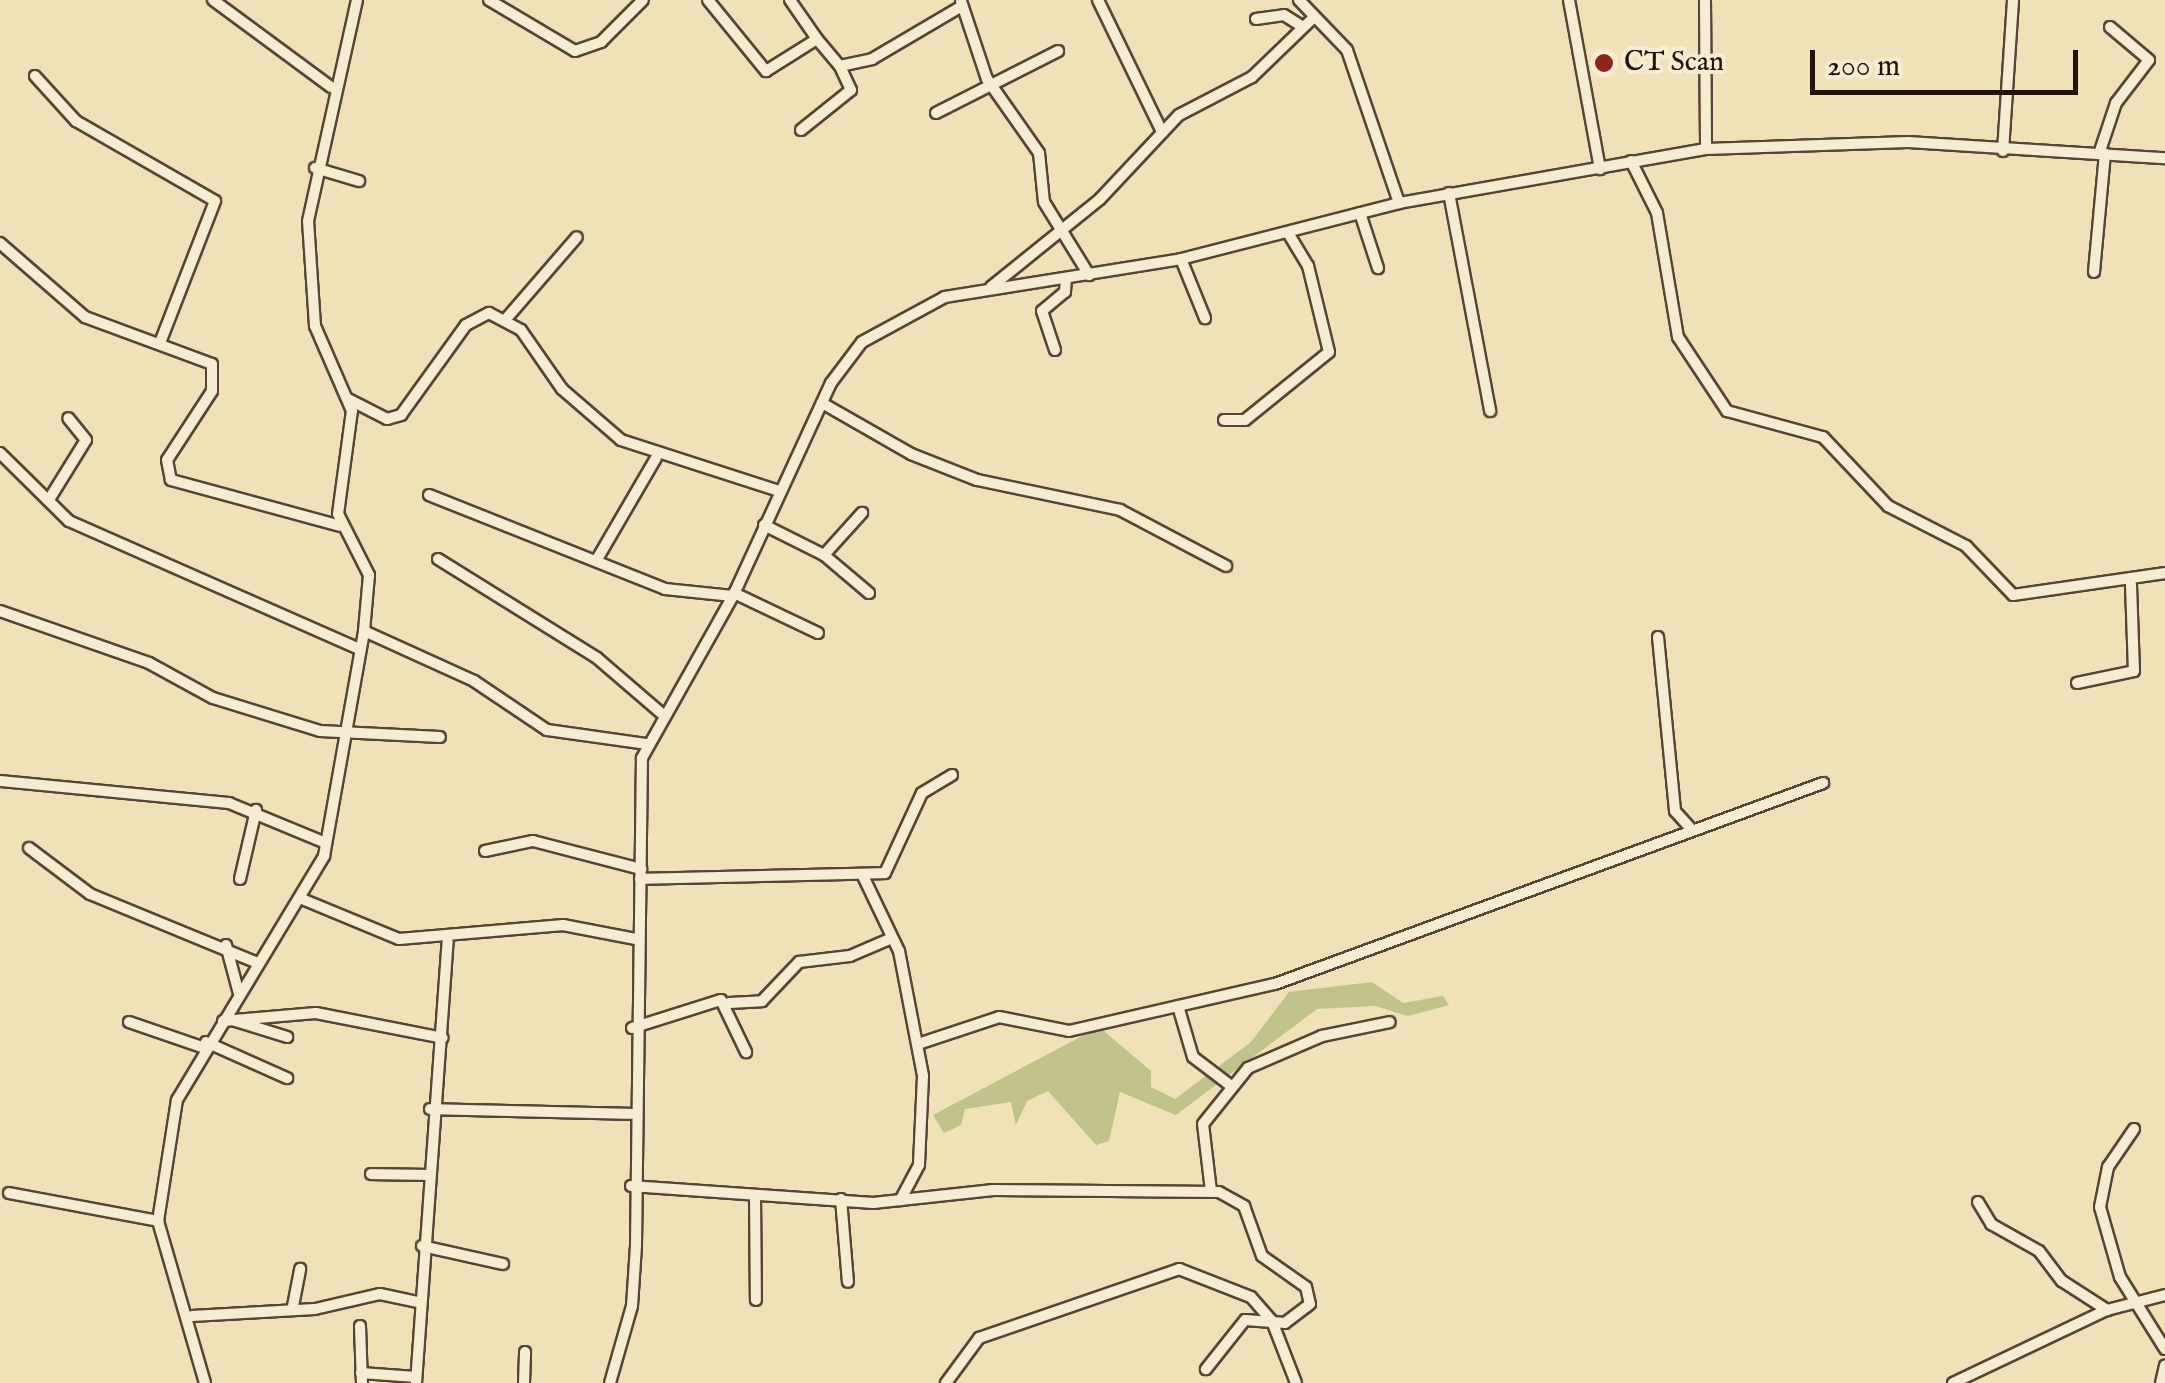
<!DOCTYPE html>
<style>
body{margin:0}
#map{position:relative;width:2165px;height:1383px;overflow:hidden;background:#f1e1b9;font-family:"IM FELL English",serif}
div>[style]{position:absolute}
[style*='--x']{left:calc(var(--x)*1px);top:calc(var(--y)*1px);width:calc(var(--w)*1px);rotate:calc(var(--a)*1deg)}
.green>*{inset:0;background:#c0c18b}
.roads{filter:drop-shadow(2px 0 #574534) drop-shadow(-2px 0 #574534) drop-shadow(0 2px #574534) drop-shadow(0 -2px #574534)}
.minor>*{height:10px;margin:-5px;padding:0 5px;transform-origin:5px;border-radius:5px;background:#f6ecd2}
.dots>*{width:28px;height:28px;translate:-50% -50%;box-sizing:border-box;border:5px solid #f6ecd2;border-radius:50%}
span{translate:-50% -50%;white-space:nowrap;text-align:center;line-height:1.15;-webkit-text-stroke:8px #f6ecd2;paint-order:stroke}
.poi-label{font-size:28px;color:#241108}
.left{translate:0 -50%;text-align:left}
.scale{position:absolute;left:1810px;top:50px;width:268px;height:45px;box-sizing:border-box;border:5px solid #241108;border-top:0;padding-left:12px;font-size:30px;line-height:35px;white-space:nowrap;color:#241108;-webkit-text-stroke:8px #f6ecd2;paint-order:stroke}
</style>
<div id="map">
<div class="green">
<div style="clip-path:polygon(1372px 982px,1403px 1003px,1443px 996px,1449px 1005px,1408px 1016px,1375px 1006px,1317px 1009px,1176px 1115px,1120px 1092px,1109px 1141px,1096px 1145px,1048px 1091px,1027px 1101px,1016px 1125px,1011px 1102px,965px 1109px,961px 1125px,944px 1133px,933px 1115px,1099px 1027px,1151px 1071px,1151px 1087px,1175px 1099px,1251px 1042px,1289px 992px)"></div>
</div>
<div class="roads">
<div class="minor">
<div style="--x:213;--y:0;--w:147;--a:36.4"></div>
<div style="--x:489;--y:0;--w:100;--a:30.7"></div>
<div style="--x:575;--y:51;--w:28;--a:-19"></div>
<div style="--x:601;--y:42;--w:59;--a:-45"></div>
<div style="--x:708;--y:0;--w:92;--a:50.8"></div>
<div style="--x:766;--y:71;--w:60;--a:-32.1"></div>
<div style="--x:817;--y:39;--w:35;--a:50"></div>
<div style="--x:840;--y:66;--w:33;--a:-12"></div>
<div style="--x:872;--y:59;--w:104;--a:-30.5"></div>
<div style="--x:790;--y:0;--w:47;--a:55.3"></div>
<div style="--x:1098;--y:0;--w:147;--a:64.1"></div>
<div style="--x:1299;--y:0;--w:69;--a:46.2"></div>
<div style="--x:1347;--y:50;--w:162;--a:71.2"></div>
<div style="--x:1569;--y:0;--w:172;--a:79.6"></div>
<div style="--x:1705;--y:0;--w:149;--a:89.6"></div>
<div style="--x:961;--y:1;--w:82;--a:71.6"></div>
<div style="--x:987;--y:79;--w:90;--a:54.9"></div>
<div style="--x:1039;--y:153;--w:49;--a:84.2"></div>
<div style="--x:1044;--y:202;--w:86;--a:58.3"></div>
<div style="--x:1256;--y:19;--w:28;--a:-8"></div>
<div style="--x:1284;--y:15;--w:22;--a:32"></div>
<div style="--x:35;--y:76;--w:61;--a:47.7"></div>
<div style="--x:76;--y:121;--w:160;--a:29.9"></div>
<div style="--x:215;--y:201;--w:149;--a:111.2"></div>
<div style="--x:936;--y:113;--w:137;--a:-26.9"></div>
<div style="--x:801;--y:130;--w:64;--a:-38.7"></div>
<div style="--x:851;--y:90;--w:26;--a:-115"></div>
<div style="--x:2003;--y:151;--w:151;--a:-86.2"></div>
<div style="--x:2099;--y:154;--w:54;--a:-71.6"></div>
<div style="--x:2116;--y:103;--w:54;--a:-52.5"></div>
<div style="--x:2149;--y:60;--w:51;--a:-139.8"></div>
<div style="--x:1631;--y:161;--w:58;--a:63.4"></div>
<div style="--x:1657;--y:213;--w:126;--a:80.4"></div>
<div style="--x:1678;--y:337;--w:89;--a:56.5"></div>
<div style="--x:1727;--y:411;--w:99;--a:15.2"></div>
<div style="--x:1823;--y:437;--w:95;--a:46.7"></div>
<div style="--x:1888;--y:506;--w:88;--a:27.1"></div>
<div style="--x:1966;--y:546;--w:68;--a:46.2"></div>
<div style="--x:2013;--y:595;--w:154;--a:-8.2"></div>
<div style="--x:315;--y:168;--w:46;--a:16.5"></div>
<div style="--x:1449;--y:193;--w:222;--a:79.3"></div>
<div style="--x:1360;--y:213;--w:58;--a:71.9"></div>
<div style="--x:0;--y:243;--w:113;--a:41"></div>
<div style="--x:85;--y:317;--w:135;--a:20.3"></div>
<div style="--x:212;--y:364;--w:27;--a:90"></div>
<div style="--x:212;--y:391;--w:82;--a:123.1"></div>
<div style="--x:167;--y:460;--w:20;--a:79"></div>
<div style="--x:171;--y:480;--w:175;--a:15.2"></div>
<div style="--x:1181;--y:259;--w:64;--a:67.9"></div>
<div style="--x:2094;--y:272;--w:119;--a:-84.7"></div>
<div style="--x:991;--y:287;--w:140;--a:-38.9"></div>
<div style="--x:1100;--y:199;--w:115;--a:-46.8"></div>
<div style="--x:1179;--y:115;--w:82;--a:-27.5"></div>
<div style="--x:1252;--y:77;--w:85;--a:-44"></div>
<div style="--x:506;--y:319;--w:108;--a:-49.1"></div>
<div style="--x:1055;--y:350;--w:41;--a:-108.4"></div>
<div style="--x:1042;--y:311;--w:30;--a:-40"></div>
<div style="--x:1065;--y:292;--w:14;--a:-86"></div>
<div style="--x:348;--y:399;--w:44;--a:27.1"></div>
<div style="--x:387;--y:419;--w:15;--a:-16"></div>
<div style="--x:401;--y:415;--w:111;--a:-54.2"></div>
<div style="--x:466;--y:325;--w:26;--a:-28"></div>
<div style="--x:489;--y:313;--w:36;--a:28"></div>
<div style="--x:521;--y:330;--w:72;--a:55.2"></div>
<div style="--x:562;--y:389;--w:78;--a:40.8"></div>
<div style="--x:621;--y:440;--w:166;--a:17.9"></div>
<div style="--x:822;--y:403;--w:103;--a:29.8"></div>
<div style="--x:911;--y:454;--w:71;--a:21.5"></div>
<div style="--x:977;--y:480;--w:146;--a:11.8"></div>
<div style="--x:1120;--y:510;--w:120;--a:27.8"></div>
<div style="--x:1224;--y:420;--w:21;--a:0"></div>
<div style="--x:1245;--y:420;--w:108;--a:-39"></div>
<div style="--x:1329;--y:352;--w:89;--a:-103.7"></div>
<div style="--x:1308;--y:266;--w:39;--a:-121"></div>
<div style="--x:0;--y:453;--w:97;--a:44.6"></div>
<div style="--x:69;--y:521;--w:317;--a:23.8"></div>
<div style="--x:429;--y:495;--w:254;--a:21.7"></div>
<div style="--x:665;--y:589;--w:68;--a:5.9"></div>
<div style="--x:50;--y:498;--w:68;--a:-58.2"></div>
<div style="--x:86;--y:440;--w:28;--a:-129"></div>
<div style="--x:764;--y:525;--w:67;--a:26.6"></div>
<div style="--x:824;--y:555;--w:59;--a:40.2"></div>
<div style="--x:824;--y:555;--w:57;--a:-47.9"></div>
<div style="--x:438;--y:559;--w:187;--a:31.9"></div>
<div style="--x:597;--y:658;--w:86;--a:40.7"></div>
<div style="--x:596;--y:561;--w:119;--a:-59.8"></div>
<div style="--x:734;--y:593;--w:93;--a:25.5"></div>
<div style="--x:0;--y:611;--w:158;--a:19.2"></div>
<div style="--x:149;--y:663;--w:73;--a:28.7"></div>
<div style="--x:213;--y:698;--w:112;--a:17.1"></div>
<div style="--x:320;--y:731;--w:120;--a:2.9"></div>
<div style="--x:364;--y:631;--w:121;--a:24.4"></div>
<div style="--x:474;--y:681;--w:88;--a:33.9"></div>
<div style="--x:547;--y:730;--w:100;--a:8"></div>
<div style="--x:1658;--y:637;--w:175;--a:84.4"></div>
<div style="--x:1675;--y:811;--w:25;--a:48"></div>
<div style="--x:2077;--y:683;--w:58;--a:-11.9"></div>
<div style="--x:2134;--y:671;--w:87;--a:-92"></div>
<div style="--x:0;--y:781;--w:230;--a:5.5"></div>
<div style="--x:229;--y:803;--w:105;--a:22.4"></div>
<div style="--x:29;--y:848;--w:76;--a:37"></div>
<div style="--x:90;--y:894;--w:181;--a:22.4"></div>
<div style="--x:485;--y:851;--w:49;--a:-11.8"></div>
<div style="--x:533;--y:841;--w:112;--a:14.5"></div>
<div style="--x:863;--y:876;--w:83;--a:64.4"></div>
<div style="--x:899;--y:951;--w:127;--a:79.1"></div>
<div style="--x:923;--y:1076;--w:89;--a:92.6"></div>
<div style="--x:919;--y:1165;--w:40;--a:118"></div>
<div style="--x:240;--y:879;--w:71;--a:-76.9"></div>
<div style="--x:640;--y:879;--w:245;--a:-1.4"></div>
<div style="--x:885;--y:873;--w:88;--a:-65.2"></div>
<div style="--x:922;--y:793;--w:35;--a:-31"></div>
<div style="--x:302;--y:899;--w:105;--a:22.4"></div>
<div style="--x:399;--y:939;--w:165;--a:-4.9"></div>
<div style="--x:563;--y:925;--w:74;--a:10.9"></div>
<div style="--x:226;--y:945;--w:51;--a:75.1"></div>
<div style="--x:729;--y:1003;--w:33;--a:-3"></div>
<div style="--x:762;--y:1001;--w:54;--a:-46.5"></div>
<div style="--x:799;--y:962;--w:51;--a:-6.7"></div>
<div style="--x:850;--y:956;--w:46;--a:-23.2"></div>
<div style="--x:1178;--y:1006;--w:53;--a:73.6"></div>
<div style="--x:1193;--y:1057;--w:48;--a:37.3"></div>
<div style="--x:229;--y:1019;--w:61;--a:17.2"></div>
<div style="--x:223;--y:1021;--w:93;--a:-4.9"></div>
<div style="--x:316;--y:1013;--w:129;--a:11.1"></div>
<div style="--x:129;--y:1022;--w:77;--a:18.9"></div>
<div style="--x:632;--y:1028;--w:93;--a:-17.5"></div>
<div style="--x:721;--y:1000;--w:58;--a:64.3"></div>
<div style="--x:206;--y:1042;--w:89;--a:24"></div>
<div style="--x:918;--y:1044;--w:85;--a:-18.4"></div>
<div style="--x:999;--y:1017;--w:71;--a:11.3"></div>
<div style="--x:1069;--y:1031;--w:211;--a:-12.9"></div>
<div style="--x:1275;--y:984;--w:584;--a:-20.14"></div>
<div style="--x:430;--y:1109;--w:201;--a:1.4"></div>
<div style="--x:2134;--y:1129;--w:46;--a:124.4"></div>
<div style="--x:2108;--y:1167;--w:41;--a:101.3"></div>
<div style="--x:2100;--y:1207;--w:73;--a:74.1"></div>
<div style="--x:2120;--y:1277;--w:85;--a:58"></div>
<div style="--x:371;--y:1174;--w:56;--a:1"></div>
<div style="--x:631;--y:1186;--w:243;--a:4"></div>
<div style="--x:873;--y:1203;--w:121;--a:-6.2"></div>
<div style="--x:993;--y:1190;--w:226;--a:0.5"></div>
<div style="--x:1219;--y:1192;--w:29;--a:29"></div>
<div style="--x:1244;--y:1206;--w:53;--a:70.2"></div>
<div style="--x:1262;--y:1256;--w:54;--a:35.2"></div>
<div style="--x:1306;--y:1287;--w:17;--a:77"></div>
<div style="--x:1310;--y:1304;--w:31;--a:143"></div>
<div style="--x:1285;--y:1323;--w:40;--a:-175.7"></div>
<div style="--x:1245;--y:1320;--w:63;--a:128.5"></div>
<div style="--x:1211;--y:1191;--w:67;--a:-96.8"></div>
<div style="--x:1203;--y:1124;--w:72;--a:-51.2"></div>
<div style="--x:1248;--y:1068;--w:81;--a:-23.4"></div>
<div style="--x:1322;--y:1036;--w:69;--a:-11.6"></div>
<div style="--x:9;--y:1193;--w:152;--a:10.6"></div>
<div style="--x:755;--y:1195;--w:105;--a:89.5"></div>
<div style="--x:841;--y:1199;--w:83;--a:85.2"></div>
<div style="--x:1978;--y:1202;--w:26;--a:59"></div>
<div style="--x:1991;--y:1224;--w:55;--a:29.4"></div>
<div style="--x:2039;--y:1251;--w:38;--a:53"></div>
<div style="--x:2062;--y:1281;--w:54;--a:32.8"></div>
<div style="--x:422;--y:1246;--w:83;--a:12.5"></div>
<div style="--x:293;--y:1306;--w:38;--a:-79"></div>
<div style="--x:192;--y:1316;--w:123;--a:-3.3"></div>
<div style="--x:315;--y:1309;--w:67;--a:-13"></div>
<div style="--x:380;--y:1294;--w:39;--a:12"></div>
<div style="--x:360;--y:1326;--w:57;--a:88"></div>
<div style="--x:361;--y:1373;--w:55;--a:4.2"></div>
<div style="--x:205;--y:1383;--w:169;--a:-106.2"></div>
<div style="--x:158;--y:1221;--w:122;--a:-81.1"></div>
<div style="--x:177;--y:1100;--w:285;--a:-58.9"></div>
<div style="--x:324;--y:856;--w:229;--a:-79.9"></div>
<div style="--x:364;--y:631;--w:56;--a:-84.9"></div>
<div style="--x:369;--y:575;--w:68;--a:-116.9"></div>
<div style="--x:338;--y:514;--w:104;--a:-82.3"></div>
<div style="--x:352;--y:411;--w:93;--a:-113.5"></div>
<div style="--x:315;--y:326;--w:105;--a:-93.8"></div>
<div style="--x:308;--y:221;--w:226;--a:-77.5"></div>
<div style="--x:416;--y:1383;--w:443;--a:-85.9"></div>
<div style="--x:524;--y:1383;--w:31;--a:-88"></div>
<div style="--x:610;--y:1383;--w:80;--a:-74.1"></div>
<div style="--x:632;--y:1306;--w:60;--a:-86.2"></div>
<div style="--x:636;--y:1246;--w:488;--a:-89.3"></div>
<div style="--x:642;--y:758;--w:186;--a:-60.7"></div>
<div style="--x:733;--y:596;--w:234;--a:-65.3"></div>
<div style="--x:831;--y:383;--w:51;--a:-52.9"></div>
<div style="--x:862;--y:342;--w:94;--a:-28.5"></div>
<div style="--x:945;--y:297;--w:239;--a:-9.1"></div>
<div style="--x:1181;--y:259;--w:225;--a:-14.4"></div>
<div style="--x:1399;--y:203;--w:312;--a:-10"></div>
<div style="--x:1706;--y:149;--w:202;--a:-2"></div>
<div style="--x:1908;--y:142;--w:257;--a:3.6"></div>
<div style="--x:946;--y:1383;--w:56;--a:-53.7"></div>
<div style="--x:979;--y:1338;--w:212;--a:-19"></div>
<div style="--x:1179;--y:1269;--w:77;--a:21.3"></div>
<div style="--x:1251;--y:1297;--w:32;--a:49"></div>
<div style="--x:1272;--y:1321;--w:66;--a:68.8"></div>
<div style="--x:1953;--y:1383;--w:170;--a:-25.4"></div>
<div style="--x:2107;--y:1310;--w:60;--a:-14.5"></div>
<div style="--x:2161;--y:1383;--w:18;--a:-77"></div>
</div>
</div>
<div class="dots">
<div style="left:1604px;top:63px;background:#8f2418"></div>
</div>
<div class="poi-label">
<span class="left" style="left:1624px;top:63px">CT Scan</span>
</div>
<div class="scale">200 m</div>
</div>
